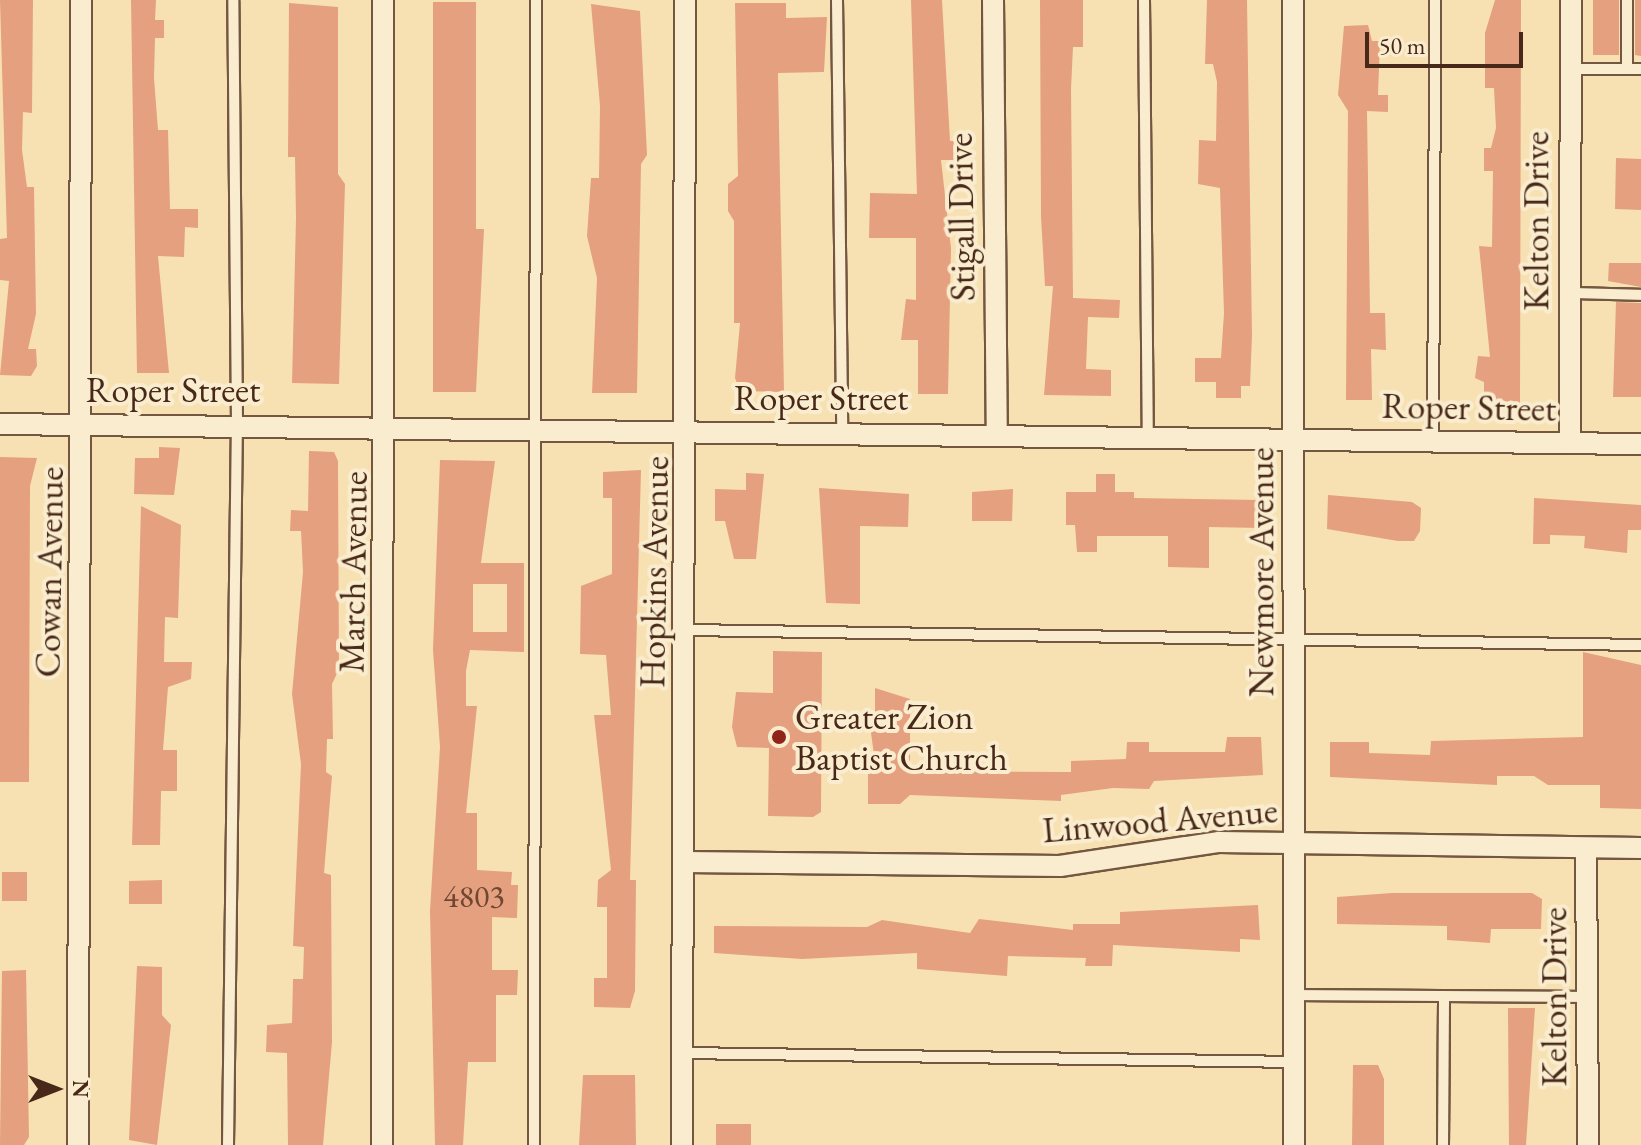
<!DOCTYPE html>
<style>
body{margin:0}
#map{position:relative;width:1641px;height:1145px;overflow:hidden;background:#f7e1b3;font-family:"EB Garamond",serif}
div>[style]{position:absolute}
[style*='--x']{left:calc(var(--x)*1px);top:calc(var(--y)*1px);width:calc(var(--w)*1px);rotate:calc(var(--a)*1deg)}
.building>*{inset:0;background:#e4a07f}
.roads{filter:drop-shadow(2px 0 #745740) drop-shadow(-2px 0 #745740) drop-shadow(0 2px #745740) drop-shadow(0 -2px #745740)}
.lane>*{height:10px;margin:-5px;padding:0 5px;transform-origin:5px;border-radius:5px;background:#faecce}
.street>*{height:20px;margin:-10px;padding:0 10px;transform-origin:10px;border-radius:10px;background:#faecce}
.dots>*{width:22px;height:22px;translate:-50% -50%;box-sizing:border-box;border:4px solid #faecce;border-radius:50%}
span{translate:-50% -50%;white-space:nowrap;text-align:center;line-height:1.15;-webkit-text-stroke:8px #faecce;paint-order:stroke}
.number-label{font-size:32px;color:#6f4732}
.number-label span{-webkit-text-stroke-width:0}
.street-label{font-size:36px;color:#482919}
.poi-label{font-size:36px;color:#482919}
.left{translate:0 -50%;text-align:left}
.north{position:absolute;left:16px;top:1049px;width:80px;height:80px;-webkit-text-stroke:6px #faecce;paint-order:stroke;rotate:90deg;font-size:22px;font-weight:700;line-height:32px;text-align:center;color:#482919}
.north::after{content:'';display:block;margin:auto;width:28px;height:36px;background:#482919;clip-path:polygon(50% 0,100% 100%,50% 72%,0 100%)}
.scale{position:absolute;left:1365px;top:32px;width:158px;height:36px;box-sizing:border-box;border:4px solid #482919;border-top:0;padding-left:10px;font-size:24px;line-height:28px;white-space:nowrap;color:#482919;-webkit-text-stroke:6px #faecce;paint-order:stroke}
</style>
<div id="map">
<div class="building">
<div style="clip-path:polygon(0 0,33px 0,32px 113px,23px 112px,22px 150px,27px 187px,34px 187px,36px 314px,28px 349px,36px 349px,37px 366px,31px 376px,0 375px,9px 281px,0 280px,0 239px,7px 238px)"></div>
<div style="clip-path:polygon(131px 0,156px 0,155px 20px,164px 20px,164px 38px,155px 38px,154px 78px,158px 130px,168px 130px,170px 209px,198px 209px,198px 228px,185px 227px,184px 257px,158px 256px,169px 373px,137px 373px)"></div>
<div style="clip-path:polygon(911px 0,942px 0,950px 141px,965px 141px,965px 160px,941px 160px,951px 248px,948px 394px,918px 394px,918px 340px,901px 340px,906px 299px,916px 300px,916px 238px,869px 238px,870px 193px,917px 194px)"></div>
<div style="clip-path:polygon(1040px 0,1083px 0,1083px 47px,1073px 47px,1071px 89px,1073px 298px,1120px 300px,1119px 318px,1088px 317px,1086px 369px,1111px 370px,1111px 396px,1044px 395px,1053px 286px,1045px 286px,1041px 217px)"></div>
<div style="clip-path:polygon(1207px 0,1247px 0,1252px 335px,1250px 386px,1241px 386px,1241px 398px,1216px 398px,1216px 382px,1195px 382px,1195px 358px,1221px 358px,1224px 313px,1220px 188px,1198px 184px,1199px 140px,1216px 141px,1217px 82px,1213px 64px,1205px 64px)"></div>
<div style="clip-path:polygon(1495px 0,1521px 0,1520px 403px,1484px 402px,1484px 382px,1475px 378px,1478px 356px,1490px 357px,1479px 246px,1492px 247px,1493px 171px,1484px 171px,1484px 148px,1491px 148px,1496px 128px,1494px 88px,1485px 88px,1485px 33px)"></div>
<div style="clip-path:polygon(1593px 0,1619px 0,1619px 55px,1593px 55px)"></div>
<div style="clip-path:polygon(1635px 0,1641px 0,1641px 56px,1635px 55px)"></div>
<div style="clip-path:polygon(433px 2px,476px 2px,476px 229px,484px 229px,476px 392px,433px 392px)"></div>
<div style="clip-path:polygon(289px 3px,338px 7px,338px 174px,345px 184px,339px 384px,292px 383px,296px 218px,295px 157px,288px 157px)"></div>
<div style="clip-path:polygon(735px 3px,786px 3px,786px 18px,827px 17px,824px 72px,778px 73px,784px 392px,740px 391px,735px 378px,740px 323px,734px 323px,734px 221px,728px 211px,728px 184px,738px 176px)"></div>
<div style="clip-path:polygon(591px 4px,640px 11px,647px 155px,641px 164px,637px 393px,592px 393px,597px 278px,587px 236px,591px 178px,599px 178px,600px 106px)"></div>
<div style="clip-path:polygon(1368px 25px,1372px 41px,1380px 41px,1378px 95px,1388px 95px,1388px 112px,1367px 111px,1370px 313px,1385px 313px,1386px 350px,1371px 349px,1372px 400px,1346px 400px,1348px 111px,1338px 95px,1344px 26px)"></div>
<div style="clip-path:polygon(1616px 158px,1641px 159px,1641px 210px,1615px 209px)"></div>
<div style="clip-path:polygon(1609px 263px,1641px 263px,1641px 287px,1608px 281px)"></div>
<div style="clip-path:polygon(1616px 302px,1641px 303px,1641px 397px,1613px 397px)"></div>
<div style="clip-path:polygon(159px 447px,180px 448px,174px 495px,134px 494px,135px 458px,159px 458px)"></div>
<div style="clip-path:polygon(309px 451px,334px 452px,338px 461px,339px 669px,332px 684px,333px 739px,327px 739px,326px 772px,332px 776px,324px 873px,331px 875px,332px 1042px,323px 1145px,288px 1145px,287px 1053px,266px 1052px,267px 1025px,292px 1023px,293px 979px,303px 979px,304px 947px,293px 946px,301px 764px,292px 694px,303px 572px,301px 531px,290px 531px,291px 510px,308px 511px)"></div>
<div style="clip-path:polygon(0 457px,37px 458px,30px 486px,29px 782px,0 782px)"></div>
<div style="clip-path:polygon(evenodd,440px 460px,495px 461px,481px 563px,524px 563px,524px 652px,470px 650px,466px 671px,466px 706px,477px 706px,466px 813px,477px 813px,477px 870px,512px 872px,511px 885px,518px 885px,517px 918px,492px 917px,492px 970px,518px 970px,517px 995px,496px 995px,496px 1062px,468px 1062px,463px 1145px,435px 1145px,430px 911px,440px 747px,433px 650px,440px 460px,473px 584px,507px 584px,507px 632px,473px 632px,473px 584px)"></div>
<div style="clip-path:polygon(641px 470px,630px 880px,636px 880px,635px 991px,630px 1008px,594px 1007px,594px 978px,607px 978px,607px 907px,597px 907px,598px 880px,611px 870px,594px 715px,611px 715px,606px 655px,580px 654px,581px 586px,612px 574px,612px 498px,603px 498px,603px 472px)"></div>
<div style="clip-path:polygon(746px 473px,764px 474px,756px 559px,734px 559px,725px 521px,715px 521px,715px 489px,746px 490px)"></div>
<div style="clip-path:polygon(1096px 474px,1115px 474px,1115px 492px,1134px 492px,1134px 498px,1261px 500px,1261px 528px,1209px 527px,1209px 568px,1168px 567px,1168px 536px,1097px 536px,1097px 552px,1077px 552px,1075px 525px,1066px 525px,1066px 492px,1096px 492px)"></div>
<div style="clip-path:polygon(819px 488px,909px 494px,908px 527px,860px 526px,860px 604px,826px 603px)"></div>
<div style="clip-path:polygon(1013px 489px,1012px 521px,972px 521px,972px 492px)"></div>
<div style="clip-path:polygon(1328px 495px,1412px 502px,1421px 508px,1420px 531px,1414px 541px,1398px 541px,1327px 529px)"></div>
<div style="clip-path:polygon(1534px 498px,1641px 505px,1641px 530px,1628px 530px,1627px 553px,1584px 548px,1585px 536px,1550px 535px,1550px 544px,1533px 544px)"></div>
<div style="clip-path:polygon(141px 506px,181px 525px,178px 618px,165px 617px,164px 662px,192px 662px,191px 679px,168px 687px,163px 750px,177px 750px,177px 791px,161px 791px,160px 845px,132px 845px)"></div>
<div style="clip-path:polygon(773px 651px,822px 652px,821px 812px,813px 817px,768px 816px,769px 748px,737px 747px,732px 727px,736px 692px,773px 693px)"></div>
<div style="clip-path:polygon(1583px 652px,1641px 665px,1641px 809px,1600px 808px,1600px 785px,1548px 785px,1534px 776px,1497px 776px,1497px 785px,1330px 777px,1330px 742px,1369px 742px,1369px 753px,1430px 755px,1431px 741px,1583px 737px)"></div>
<div style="clip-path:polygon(875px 688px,910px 699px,910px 771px,1071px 772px,1071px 761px,1126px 759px,1127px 742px,1149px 742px,1149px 752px,1225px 752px,1227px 737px,1261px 737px,1263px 775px,1154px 781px,1149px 789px,1113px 788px,1061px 795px,1061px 801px,910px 795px,900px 804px,868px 804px,868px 762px,875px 762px,868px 711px,875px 711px)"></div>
<div style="clip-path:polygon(2px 872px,27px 872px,27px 901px,2px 901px)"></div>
<div style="clip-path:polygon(162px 880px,162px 904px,129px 904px,129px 881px)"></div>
<div style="clip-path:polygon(1392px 893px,1532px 893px,1542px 899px,1541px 929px,1491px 929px,1490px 943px,1447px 940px,1447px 926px,1337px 924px,1337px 897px)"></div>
<div style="clip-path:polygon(1258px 905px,1260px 940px,1240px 939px,1240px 952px,1113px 945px,1112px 966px,1085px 966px,1086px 958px,1008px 956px,1007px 976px,917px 969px,917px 953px,802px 959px,714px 953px,714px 926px,867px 927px,882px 920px,970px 933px,979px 919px,1073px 930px,1073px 924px,1120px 924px,1120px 912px)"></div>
<div style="clip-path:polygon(137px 966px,162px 967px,162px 1015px,171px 1025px,157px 1145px,129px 1140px)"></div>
<div style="clip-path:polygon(26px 970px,29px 1137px,24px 1145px,0 1145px,2px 971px)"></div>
<div style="clip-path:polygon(1508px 1008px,1535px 1008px,1526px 1145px,1509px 1145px)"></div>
<div style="clip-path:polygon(1353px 1065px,1378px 1065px,1384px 1079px,1384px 1145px,1352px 1145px)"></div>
<div style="clip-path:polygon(583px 1075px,635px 1075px,636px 1145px,579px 1145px)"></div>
<div style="clip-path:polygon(716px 1124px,751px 1124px,751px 1145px,716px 1145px)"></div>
</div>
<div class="roads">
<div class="lane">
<div style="--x:837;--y:0;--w:432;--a:89.3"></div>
<div style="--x:1144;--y:0;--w:437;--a:89.5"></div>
<div style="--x:1571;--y:69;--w:70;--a:0"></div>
<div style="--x:1627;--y:69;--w:69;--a:-90"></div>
<div style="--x:1570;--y:293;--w:71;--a:1.6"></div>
<div style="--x:1433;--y:441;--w:441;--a:-89.7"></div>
<div style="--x:687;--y:630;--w:954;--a:0.9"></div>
<div style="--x:1294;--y:995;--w:294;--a:0.4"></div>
<div style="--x:683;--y:1053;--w:612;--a:0.84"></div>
<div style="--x:228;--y:1145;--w:722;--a:-89.29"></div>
<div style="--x:237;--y:423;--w:423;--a:-90.5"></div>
<div style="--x:534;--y:1145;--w:1145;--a:-89.9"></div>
<div style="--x:1443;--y:1145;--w:149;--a:-89.6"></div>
</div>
<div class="street">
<div style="--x:993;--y:0;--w:434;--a:89.5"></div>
<div style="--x:1293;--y:0;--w:1145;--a:89.95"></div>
<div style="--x:0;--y:424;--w:1641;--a:0.7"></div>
<div style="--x:1570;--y:443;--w:443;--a:-89.9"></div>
<div style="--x:1586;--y:848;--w:297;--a:89.6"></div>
<div style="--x:685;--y:862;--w:375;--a:0.6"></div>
<div style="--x:1060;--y:866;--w:161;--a:-8.6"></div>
<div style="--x:1219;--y:842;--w:422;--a:0.8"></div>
<div style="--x:78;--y:1145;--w:1145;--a:-89.85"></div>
<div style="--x:382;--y:1145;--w:1145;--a:-89.95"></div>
<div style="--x:682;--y:1145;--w:1145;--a:-89.85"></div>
</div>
</div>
<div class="dots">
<div style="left:779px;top:737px;background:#8f2418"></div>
</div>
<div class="number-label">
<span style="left:474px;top:896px">4803</span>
</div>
<div class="street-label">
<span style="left:961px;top:217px;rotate:-91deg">Stigall Drive</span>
<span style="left:1536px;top:221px;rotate:-90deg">Kelton Drive</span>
<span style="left:173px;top:390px">Roper Street</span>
<span style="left:821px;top:398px">Roper Street</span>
<span style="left:1469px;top:407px;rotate:1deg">Roper Street</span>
<span style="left:49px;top:572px;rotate:-89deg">Cowan Avenue</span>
<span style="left:353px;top:572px;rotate:-89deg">March Avenue</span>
<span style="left:654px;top:572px;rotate:-89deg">Hopkins Avenue</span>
<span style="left:1261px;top:572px;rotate:-90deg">Newmore Avenue</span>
<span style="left:1160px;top:820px;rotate:-5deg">Linwood Avenue</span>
<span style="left:1554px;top:997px;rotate:-90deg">Kelton Drive</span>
</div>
<div class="poi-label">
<span class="left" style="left:795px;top:737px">Greater Zion<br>Baptist Church</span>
</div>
<div class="north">N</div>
<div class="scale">50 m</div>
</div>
